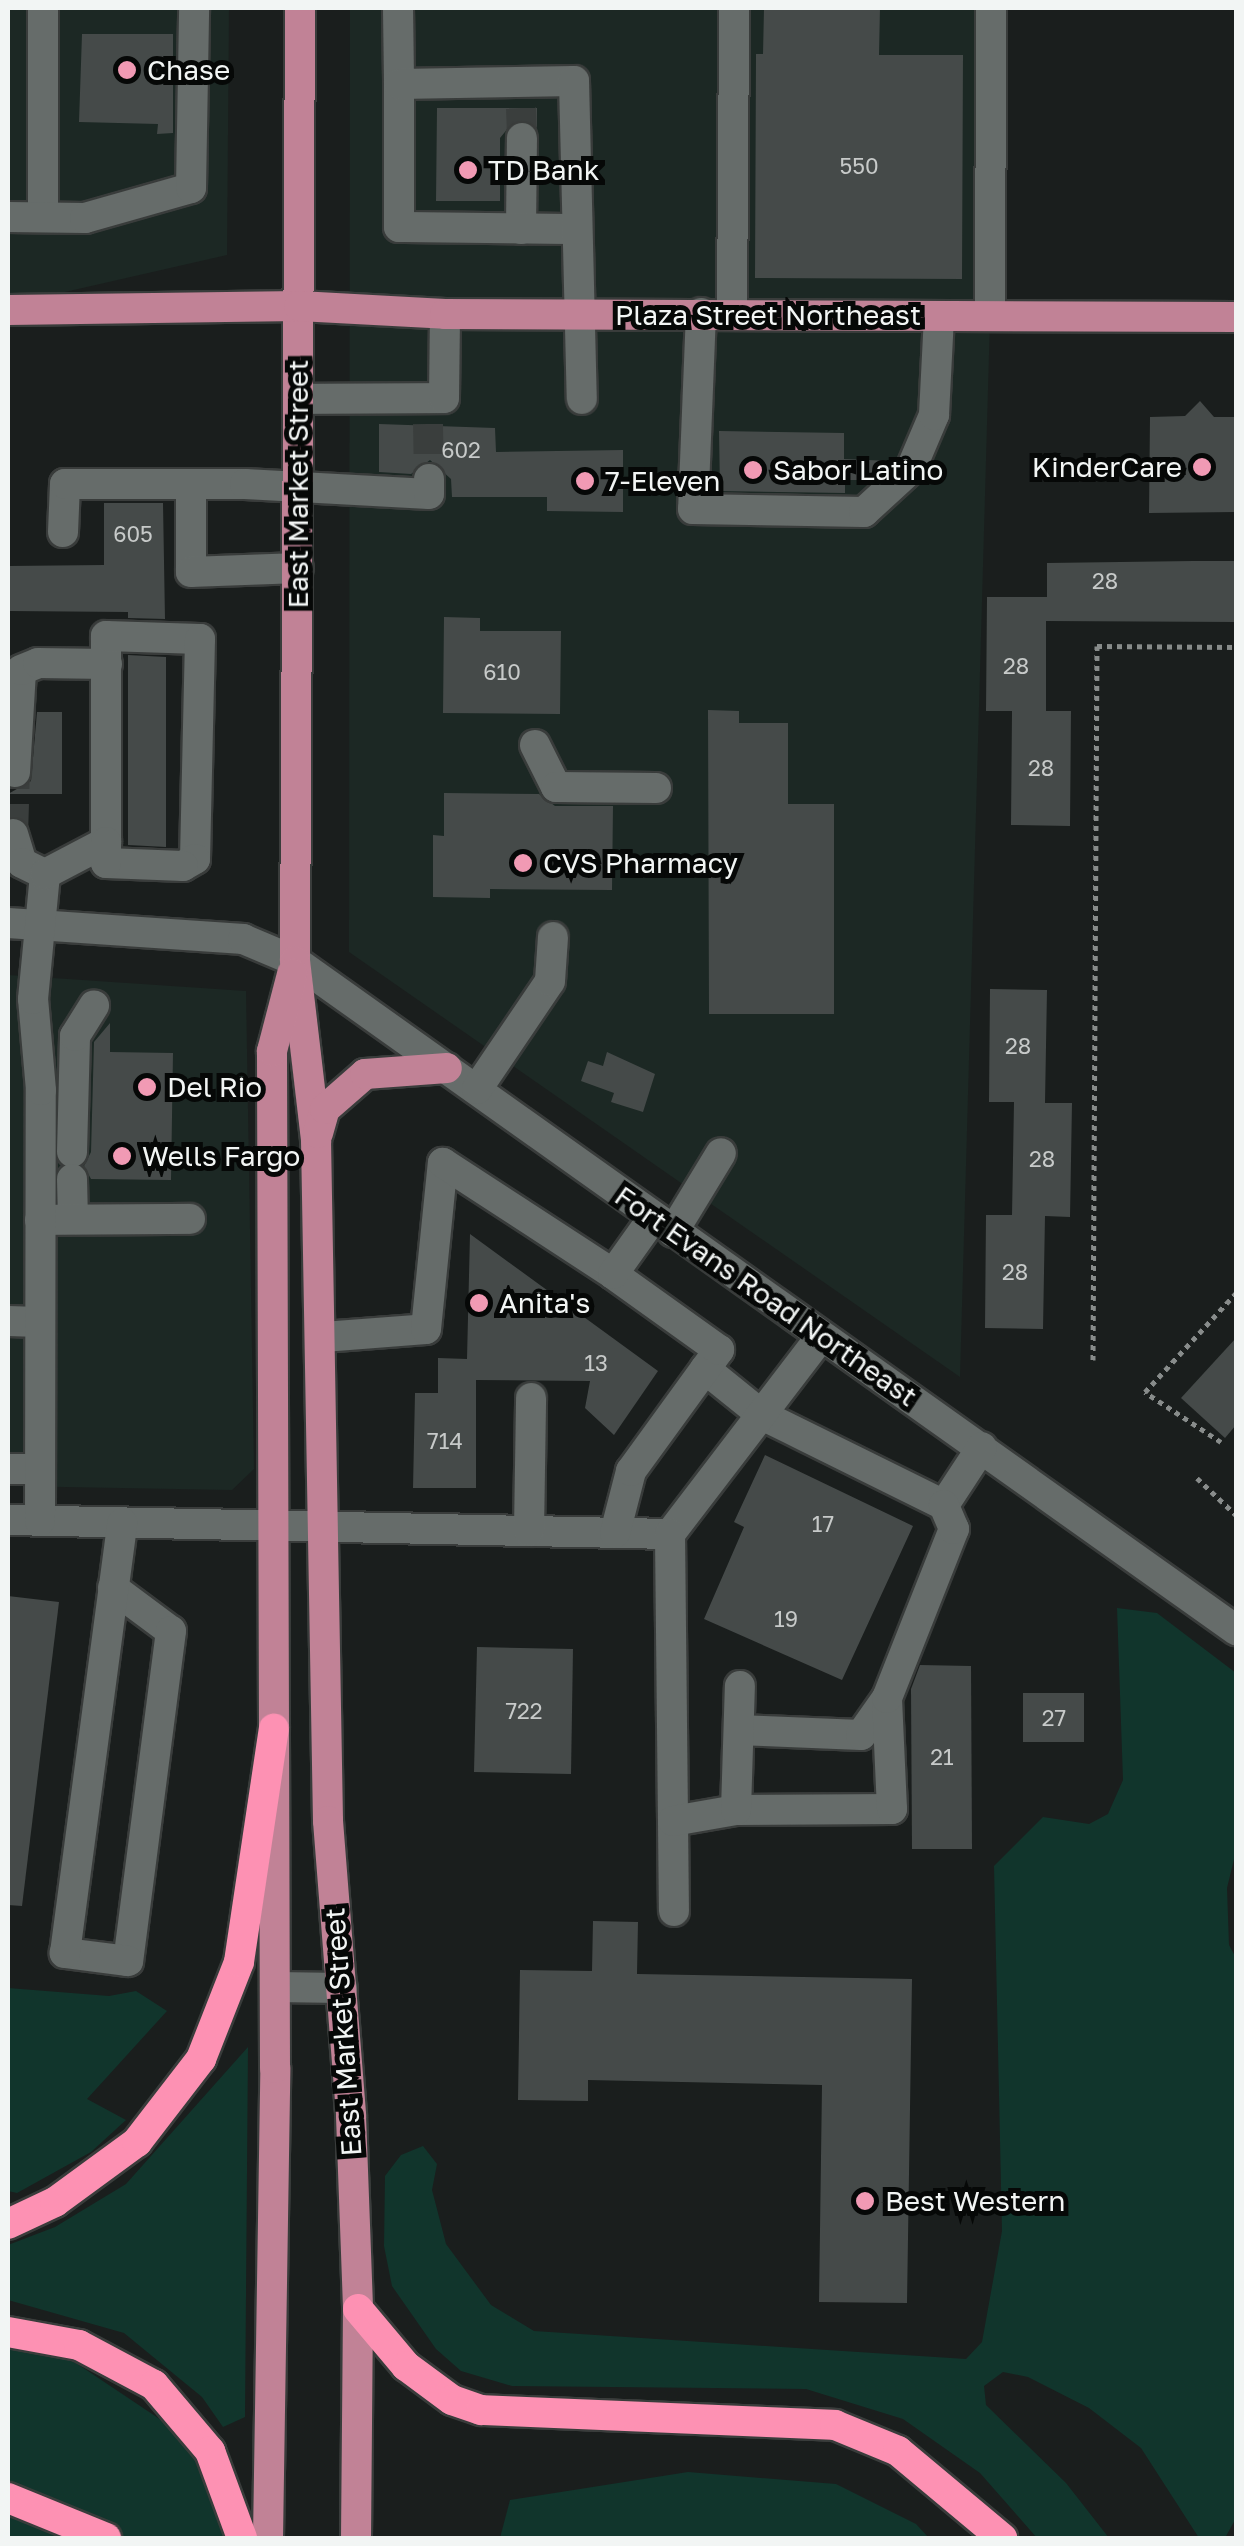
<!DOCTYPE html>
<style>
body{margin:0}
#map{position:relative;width:1244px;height:2546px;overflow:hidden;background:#1a1e1d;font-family:"Golos Text",sans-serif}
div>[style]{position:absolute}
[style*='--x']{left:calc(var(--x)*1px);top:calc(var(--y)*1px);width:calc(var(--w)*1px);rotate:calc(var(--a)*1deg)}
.built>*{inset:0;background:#1c2824}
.green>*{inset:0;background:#11352c}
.building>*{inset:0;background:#454a49}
.minor-tunnel>*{height:30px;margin-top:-15px;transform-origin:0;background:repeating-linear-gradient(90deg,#3a3e3d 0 30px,transparent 0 45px)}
.path>*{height:5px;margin-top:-2.5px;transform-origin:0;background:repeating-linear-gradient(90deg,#888c8b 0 5px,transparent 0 10px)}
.roads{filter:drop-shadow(2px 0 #393c3b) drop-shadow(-2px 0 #393c3b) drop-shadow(0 2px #393c3b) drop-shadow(0 -2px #393c3b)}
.minor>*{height:30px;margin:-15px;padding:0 15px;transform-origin:15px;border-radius:15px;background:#666c6a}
.major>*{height:30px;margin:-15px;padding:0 15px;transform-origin:15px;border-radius:15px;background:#c18296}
.highway>*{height:30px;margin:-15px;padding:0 15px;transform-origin:15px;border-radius:15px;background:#fd91b3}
.dots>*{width:28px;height:28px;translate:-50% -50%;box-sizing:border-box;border:5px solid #060807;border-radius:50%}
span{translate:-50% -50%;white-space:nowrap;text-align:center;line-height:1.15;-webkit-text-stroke:10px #060807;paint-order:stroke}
.number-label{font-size:22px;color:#c7cac9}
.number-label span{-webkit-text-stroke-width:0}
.poi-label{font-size:28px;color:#f2f5f4}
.left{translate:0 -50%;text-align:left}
.right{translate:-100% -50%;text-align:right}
.street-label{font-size:28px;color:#f2f5f4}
.frame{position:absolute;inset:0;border:10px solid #f2f5f4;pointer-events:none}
</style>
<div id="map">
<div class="built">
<div style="clip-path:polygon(8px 8px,229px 8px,227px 255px,8px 305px)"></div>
<div style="clip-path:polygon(350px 8px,990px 8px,991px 284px,960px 1377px,349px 952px)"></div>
<div style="clip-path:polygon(8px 975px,246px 991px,254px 1469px,232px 1490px,8px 1486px)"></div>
</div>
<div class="green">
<div style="clip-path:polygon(1117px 1608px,1157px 1613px,1236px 1673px,1236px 1851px,1227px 1888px,1229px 1945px,1236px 1958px,1236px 2518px,1225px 2538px,1199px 2538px,1141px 2448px,1089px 2408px,1028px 2377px,1003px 2372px,984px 2386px,986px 2405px,1066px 2483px,1109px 2538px,1037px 2538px,980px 2473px,903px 2419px,806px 2389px,512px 2386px,461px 2371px,436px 2349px,392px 2286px,384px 2246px,385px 2176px,401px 2155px,423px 2146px,437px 2164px,432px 2190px,446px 2244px,491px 2305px,534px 2331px,966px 2359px,982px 2342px,1002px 2231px,994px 1866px,1043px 1817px,1089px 1824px,1108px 1814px,1123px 1780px)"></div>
<div style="clip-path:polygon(8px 1988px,109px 1996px,136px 1991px,167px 2011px,87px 2099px,126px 2120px,91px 2152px,17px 2193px,8px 2191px)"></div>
<div style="clip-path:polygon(248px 2047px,245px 2417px,223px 2427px,202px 2397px,124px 2333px,8px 2300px,8px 2245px,55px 2227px,126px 2184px)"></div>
<div style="clip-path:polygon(14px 2349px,70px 2359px,176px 2430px,199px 2462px,228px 2538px,8px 2538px,8px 2350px)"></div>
<div style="clip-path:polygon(688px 2472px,836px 2484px,916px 2524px,929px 2538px,500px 2538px,510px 2500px)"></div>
</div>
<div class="building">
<div style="clip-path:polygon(764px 8px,880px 8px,879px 55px,963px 55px,962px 279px,755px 278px,756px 54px,763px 54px)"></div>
<div style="clip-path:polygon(82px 34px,173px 34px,173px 133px,157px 134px,158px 124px,79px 122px)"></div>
<div style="clip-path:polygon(437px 108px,537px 108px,537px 127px,514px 121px,500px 138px,500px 201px,436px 201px)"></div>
<div style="clip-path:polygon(1200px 401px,1214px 417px,1236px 417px,1236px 512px,1149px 513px,1150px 417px,1185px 416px)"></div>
<div style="clip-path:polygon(379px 424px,495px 428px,496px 452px,623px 450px,623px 512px,547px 511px,547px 497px,452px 497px,451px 479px,430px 460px,411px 474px,379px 472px)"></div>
<div style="clip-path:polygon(719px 431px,844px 433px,844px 459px,892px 461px,871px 480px,845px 480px,845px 493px,720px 491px)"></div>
<div style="clip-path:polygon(104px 503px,163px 503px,165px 619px,128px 618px,128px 612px,8px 611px,8px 566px,104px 565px)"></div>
<div style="clip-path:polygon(1193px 561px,1236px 561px,1236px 622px,1046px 621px,1046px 711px,1071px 711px,1070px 826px,1011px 825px,1012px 711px,986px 711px,987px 597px,1047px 597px,1047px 563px)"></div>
<div style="clip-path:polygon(444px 617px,480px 618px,480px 631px,561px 631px,560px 714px,443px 713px)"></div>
<div style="clip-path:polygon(128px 655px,166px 657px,166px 847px,128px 845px)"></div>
<div style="clip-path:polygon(708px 710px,739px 711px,739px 723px,788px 723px,788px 804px,834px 804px,834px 1014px,709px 1014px)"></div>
<div style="clip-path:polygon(37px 712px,62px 712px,62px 794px,8px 794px,31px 781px)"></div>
<div style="clip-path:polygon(444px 793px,539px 794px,555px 806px,613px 806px,612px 890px,490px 889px,490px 898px,433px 897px,433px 835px,444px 836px)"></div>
<div style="clip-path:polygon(990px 989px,1047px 990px,1045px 1103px,1072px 1103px,1070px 1217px,1045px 1216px,1043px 1329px,985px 1328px,986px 1215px,1012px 1215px,1014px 1102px,989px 1102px)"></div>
<div style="clip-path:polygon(110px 1023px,110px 1052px,173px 1053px,171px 1180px,91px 1179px,84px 1166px,91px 1152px,94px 1042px)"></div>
<div style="clip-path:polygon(607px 1052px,655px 1074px,643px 1112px,611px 1102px,614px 1093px,581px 1081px,588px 1061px,603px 1066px)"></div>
<div style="clip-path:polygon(470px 1234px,658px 1371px,614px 1435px,585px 1408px,590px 1381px,476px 1380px,476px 1488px,413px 1488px,415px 1393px,438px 1393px,438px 1358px,467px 1359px)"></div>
<div style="clip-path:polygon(1236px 1338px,1236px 1425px,1225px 1438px,1181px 1398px)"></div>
<div style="clip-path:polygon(765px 1455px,913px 1526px,842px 1680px,704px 1619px,744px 1527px,734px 1522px)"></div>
<div style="clip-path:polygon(8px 1596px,59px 1602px,22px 1906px,8px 1905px)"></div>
<div style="clip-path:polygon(477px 1647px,573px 1649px,571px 1774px,474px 1772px)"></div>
<div style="clip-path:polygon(920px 1665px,971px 1666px,972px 1849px,912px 1849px,911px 1689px)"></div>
<div style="clip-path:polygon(1023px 1693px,1084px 1693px,1084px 1742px,1023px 1742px)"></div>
<div style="clip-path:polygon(593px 1921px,638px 1922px,637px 1974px,912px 1979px,907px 2303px,819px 2302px,822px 2085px,588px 2080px,588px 2101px,518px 2100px,520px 1970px,592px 1971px)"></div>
</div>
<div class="minor-tunnel">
<div style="--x:521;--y:108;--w:30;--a:88"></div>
<div style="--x:428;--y:424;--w:55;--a:89"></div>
<div style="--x:13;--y:834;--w:62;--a:-88.2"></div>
</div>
<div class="path">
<div style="--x:1093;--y:1360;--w:714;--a:-89.68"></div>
<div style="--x:1097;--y:646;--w:139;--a:0.4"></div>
<div style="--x:1221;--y:1442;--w:91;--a:-146.7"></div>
<div style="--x:1145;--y:1392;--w:134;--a:-47.4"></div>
<div style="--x:1197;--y:1478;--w:54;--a:43.5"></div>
</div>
<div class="roads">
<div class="minor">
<div style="--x:43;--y:8;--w:209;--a:90"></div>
<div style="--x:398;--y:8;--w:76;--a:89.2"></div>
<div style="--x:8;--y:217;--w:77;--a:0.7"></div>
<div style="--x:85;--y:218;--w:110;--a:-15.8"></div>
<div style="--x:191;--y:188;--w:180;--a:-89"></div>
<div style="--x:521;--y:229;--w:91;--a:-89.4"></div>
<div style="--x:574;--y:229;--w:175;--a:-179.3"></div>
<div style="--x:399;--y:227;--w:143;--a:-90"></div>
<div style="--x:399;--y:84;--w:175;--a:-1"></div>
<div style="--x:574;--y:81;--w:318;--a:88.6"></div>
<div style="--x:701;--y:313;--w:196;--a:92.3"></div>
<div style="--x:693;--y:509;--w:171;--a:1"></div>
<div style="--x:864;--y:512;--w:64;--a:-42.5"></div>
<div style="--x:911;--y:469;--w:59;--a:-66.9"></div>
<div style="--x:934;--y:415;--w:98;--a:-87.1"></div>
<div style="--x:732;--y:313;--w:305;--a:-89.6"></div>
<div style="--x:990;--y:316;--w:308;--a:-89.8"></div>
<div style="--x:298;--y:399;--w:146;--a:-0.4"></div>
<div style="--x:444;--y:398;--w:84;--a:-89.3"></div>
<div style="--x:191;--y:486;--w:86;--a:90"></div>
<div style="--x:191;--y:572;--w:107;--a:-2.1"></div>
<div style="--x:63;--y:532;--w:48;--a:-87.6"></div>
<div style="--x:65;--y:484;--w:180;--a:0"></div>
<div style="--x:245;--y:484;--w:184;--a:3.1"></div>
<div style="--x:429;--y:494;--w:15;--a:-90"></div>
<div style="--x:535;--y:745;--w:47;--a:63.4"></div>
<div style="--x:556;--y:787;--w:100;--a:0.6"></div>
<div style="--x:15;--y:772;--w:102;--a:-86.6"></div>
<div style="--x:21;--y:670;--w:18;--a:-22"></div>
<div style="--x:38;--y:663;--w:69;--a:0.8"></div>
<div style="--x:13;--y:834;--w:30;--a:73"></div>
<div style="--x:22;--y:863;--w:25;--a:26"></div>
<div style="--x:8;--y:923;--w:236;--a:3.9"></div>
<div style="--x:243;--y:939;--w:56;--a:22.9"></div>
<div style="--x:295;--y:961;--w:1155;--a:35.41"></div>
<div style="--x:477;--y:1089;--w:130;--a:-55.9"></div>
<div style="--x:550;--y:981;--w:44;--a:-86.1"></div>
<div style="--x:72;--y:1152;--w:116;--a:-88.5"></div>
<div style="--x:75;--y:1036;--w:36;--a:-58"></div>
<div style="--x:72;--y:1179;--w:40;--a:88.6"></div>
<div style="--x:40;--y:1220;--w:150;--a:-0.4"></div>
<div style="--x:673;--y:1232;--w:92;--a:-58.7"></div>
<div style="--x:8;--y:1321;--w:31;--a:2"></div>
<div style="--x:323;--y:1337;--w:103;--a:-4.4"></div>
<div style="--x:426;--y:1329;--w:167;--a:-84.2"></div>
<div style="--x:443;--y:1163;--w:203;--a:33.1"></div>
<div style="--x:705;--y:1369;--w:73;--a:38.9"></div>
<div style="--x:762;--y:1415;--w:203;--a:26.3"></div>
<div style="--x:944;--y:1505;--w:69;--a:-56.8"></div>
<div style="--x:8;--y:1469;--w:32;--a:0"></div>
<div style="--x:8;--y:1520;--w:662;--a:1.21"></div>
<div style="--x:670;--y:1534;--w:247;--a:-52.6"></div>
<div style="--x:40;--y:1521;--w:431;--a:-89.9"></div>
<div style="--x:41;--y:1090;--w:91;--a:-95"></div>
<div style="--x:33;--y:999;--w:126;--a:-84.5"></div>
<div style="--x:45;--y:874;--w:69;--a:-27.7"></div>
<div style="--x:106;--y:842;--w:206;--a:-90"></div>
<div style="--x:106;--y:636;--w:94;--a:1.8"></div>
<div style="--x:200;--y:639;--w:220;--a:91.3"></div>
<div style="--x:195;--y:859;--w:14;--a:150"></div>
<div style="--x:183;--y:866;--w:77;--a:-177.8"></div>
<div style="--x:106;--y:863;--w:21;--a:-90"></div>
<div style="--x:529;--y:1531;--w:133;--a:-89.1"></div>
<div style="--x:615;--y:1533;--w:64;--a:-75.5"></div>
<div style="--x:631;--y:1471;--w:150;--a:-54"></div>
<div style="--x:719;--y:1350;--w:130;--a:-144.4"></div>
<div style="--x:613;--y:1274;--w:69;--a:-54.5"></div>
<div style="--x:670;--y:1534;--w:377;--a:89.4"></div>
<div style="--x:113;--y:1588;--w:72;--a:36.6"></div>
<div style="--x:171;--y:1631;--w:333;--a:97.4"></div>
<div style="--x:128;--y:1961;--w:64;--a:-172.8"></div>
<div style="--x:65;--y:1953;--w:434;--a:-82.4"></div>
<div style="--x:739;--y:1730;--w:122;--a:2.3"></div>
<div style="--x:861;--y:1735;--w:45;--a:-54.9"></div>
<div style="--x:736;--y:1810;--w:156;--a:-0.4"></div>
<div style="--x:892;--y:1809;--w:111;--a:-92.6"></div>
<div style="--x:887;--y:1698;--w:182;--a:-68.4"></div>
<div style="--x:954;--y:1529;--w:26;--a:-113"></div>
<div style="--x:673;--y:1821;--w:64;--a:-9.9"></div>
<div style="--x:736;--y:1810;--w:124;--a:-88.2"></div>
<div style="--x:275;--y:1987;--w:67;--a:0.9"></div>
</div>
<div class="major">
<div style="--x:300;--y:8;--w:953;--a:90.3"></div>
<div style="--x:295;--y:961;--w:180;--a:83.3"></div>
<div style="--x:316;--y:1140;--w:681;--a:88.99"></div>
<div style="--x:328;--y:1821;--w:296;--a:85.5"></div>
<div style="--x:351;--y:2116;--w:193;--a:87.9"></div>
<div style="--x:358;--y:2309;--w:229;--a:90.5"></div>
<div style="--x:8;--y:310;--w:291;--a:-0.8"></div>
<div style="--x:299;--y:306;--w:146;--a:3.1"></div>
<div style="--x:445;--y:314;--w:791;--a:0.22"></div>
<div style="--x:318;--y:1133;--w:25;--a:-74"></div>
<div style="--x:325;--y:1109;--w:53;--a:-41.2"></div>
<div style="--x:365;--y:1074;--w:82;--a:-4.2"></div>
<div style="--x:268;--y:2538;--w:470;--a:-89.1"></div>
<div style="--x:275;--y:2068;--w:1017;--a:-90.17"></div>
<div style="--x:272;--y:1051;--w:80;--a:-75.4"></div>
</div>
<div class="highway">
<div style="--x:8;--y:2224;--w:52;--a:-25.1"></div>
<div style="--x:55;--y:2202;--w:102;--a:-36.2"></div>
<div style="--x:137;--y:2142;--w:105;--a:-52.4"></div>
<div style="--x:201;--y:2059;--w:104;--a:-68.6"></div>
<div style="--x:239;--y:1962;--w:236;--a:-81.5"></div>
<div style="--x:358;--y:2309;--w:75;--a:49.9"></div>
<div style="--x:406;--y:2366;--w:57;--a:36.5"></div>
<div style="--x:452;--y:2400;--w:31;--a:19"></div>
<div style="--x:481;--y:2410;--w:354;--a:2.4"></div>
<div style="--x:835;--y:2425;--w:68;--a:22.4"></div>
<div style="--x:898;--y:2451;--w:136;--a:39.9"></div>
<div style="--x:8;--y:2332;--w:72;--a:10.4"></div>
<div style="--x:79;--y:2345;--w:85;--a:28.1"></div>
<div style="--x:154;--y:2385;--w:87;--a:49.7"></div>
<div style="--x:210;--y:2451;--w:93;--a:69.8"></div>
<div style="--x:8;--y:2498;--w:106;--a:22.2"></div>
</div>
</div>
<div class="dots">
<div style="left:127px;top:70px;background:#f19ab4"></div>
<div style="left:468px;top:170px;background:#f19ab4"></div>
<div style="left:1202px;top:467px;background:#f19ab4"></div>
<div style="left:753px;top:470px;background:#f19ab4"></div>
<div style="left:585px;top:481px;background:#f19ab4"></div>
<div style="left:523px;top:863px;background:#f19ab4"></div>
<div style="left:147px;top:1087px;background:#f19ab4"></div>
<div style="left:122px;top:1156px;background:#f19ab4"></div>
<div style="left:479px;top:1303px;background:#f19ab4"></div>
<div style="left:865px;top:2201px;background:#f19ab4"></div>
</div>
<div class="number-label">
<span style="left:859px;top:166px">550</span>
<span style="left:461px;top:450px">602</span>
<span style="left:133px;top:534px">605</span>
<span style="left:1105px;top:581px">28</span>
<span style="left:1016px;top:666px">28</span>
<span style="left:502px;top:672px">610</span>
<span style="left:1041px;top:768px">28</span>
<span style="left:1018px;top:1046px">28</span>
<span style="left:1042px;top:1159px">28</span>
<span style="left:1015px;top:1272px">28</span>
<span style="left:596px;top:1363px">13</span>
<span style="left:445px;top:1441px">714</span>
<span style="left:823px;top:1524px">17</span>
<span style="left:786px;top:1619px">19</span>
<span style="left:524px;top:1711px">722</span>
<span style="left:1054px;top:1718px">27</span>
<span style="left:942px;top:1757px">21</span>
</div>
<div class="poi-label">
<span class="left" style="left:147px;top:70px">Chase</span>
<span class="left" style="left:488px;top:170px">TD Bank</span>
<span class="right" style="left:1182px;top:467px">KinderCare</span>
<span class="left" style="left:773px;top:470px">Sabor Latino</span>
<span class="left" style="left:605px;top:481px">7-Eleven</span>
<span class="left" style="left:543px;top:863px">CVS Pharmacy</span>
<span class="left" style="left:167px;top:1087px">Del Rio</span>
<span class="left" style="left:142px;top:1156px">Wells Fargo</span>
<span class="left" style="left:499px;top:1303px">Anita's</span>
<span class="left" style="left:885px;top:2201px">Best Western</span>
</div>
<div class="street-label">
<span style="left:768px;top:315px">Plaza Street Northeast</span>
<span style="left:298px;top:484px;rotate:-90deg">East Market Street</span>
<span style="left:766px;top:1296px;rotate:35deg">Fort Evans Road Northeast</span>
<span style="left:343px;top:2032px;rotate:-94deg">East Market Street</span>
</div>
<div class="frame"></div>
</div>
